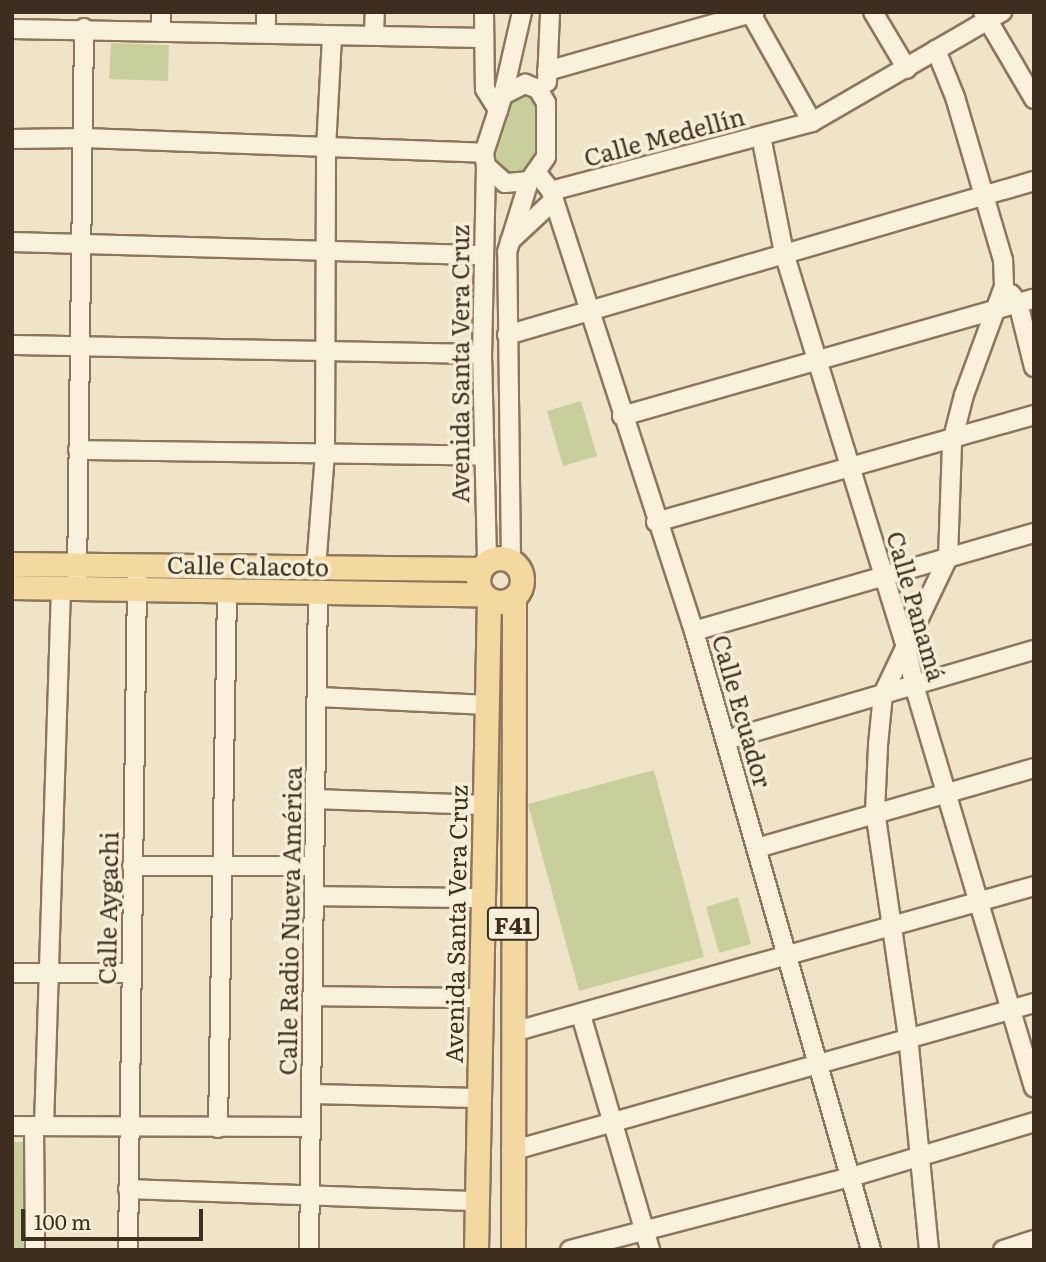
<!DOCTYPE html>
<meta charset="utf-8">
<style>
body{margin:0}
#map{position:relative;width:1046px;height:1262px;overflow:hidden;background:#f0e4c8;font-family:Literata,serif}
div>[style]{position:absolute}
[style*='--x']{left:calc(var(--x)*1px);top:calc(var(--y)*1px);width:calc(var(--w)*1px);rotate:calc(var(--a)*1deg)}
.green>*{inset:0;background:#c9cf9b}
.roads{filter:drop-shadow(2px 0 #8d765c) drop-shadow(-2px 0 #8d765c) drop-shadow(0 2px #8d765c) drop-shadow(0 -2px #8d765c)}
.minor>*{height:18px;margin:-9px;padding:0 9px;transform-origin:9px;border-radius:9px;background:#faf1dc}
.major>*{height:23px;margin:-11.5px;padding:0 11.5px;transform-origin:11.5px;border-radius:11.5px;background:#f3d9a0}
.major>.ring{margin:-11.5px;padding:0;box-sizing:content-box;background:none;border:23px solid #f3d9a0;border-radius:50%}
span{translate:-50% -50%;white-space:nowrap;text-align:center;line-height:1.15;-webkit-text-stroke:7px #f7eed8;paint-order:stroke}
.shield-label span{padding:2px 5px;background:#f7eed8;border:2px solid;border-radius:5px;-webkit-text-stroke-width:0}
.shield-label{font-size:23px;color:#3d2e20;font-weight:700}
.street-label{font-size:24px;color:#3d2e20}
.frame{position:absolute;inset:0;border:14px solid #3d2e20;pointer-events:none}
.scale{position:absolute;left:21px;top:1209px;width:182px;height:32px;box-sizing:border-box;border:4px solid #3d2e20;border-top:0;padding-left:9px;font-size:21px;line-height:24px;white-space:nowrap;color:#3d2e20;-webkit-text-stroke:5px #f7eed8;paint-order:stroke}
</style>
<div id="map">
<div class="green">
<div style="clip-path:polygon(111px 43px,169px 45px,168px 81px,109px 79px)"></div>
<div style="clip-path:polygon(529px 94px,538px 106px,537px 157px,526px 173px,510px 174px,495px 157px,513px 101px)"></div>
<div style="clip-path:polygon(581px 401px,597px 456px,563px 466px,547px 411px)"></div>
<div style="clip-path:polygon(654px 770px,704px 957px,579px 991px,528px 804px)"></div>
<div style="clip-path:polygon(738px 897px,751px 944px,719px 953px,706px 907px)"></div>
<div style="clip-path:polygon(12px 1142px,28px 1142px,27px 1250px,12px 1250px)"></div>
</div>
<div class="roads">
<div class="minor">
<div style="--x:484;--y:12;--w:77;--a:89.3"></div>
<div style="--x:485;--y:89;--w:25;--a:58"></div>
<div style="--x:750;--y:12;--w:126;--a:60.6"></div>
<div style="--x:873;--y:12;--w:66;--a:59.2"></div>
<div style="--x:983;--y:12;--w:101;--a:59.6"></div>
<div style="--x:12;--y:29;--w:471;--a:1.1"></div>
<div style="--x:266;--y:31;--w:19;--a:-90"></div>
<div style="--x:161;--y:32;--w:20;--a:-90"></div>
<div style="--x:374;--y:35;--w:23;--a:-88"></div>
<div style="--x:547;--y:71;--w:216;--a:-15.8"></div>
<div style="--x:547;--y:82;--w:70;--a:-87.5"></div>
<div style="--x:525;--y:84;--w:14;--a:21"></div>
<div style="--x:538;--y:89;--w:16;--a:60"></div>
<div style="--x:546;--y:103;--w:54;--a:90"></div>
<div style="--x:546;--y:157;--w:29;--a:125"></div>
<div style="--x:529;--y:181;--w:24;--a:175"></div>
<div style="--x:505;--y:183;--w:25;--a:-138"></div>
<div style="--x:486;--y:166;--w:13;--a:-99"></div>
<div style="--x:484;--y:153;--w:61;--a:-71.9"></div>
<div style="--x:503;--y:95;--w:25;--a:-27"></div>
<div style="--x:503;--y:95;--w:85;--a:-77.1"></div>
<div style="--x:761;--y:136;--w:119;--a:78.9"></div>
<div style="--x:784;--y:253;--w:412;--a:72.8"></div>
<div style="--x:906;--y:646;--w:40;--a:78"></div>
<div style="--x:914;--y:685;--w:420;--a:73.4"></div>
<div style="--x:12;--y:139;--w:72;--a:-0.8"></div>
<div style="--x:84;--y:138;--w:400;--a:2.1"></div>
<div style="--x:486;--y:166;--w:188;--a:91.2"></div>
<div style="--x:482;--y:354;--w:209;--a:88.6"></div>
<div style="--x:537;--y:173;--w:23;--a:52"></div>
<div style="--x:551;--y:191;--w:270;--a:-14.8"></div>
<div style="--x:812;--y:122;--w:220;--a:-30.1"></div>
<div style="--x:551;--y:191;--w:463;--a:72"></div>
<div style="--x:694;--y:631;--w:644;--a:74.04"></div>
<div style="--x:510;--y:241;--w:60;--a:-43"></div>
<div style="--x:12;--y:242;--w:472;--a:1.6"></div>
<div style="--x:1011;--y:294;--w:11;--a:52"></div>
<div style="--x:1018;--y:303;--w:66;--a:76"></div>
<div style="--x:507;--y:335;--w:549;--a:-16.29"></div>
<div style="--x:12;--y:345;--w:470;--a:1.1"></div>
<div style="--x:622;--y:416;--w:428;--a:-15.9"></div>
<div style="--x:78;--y:450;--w:406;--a:0.8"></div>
<div style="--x:656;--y:522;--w:393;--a:-15.8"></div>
<div style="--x:511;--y:561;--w:309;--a:-90.7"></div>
<div style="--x:507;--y:252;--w:74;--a:-72.8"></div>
<div style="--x:316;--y:568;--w:115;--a:-85.5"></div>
<div style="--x:325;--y:453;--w:305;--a:-89.8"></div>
<div style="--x:326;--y:148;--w:112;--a:-86.9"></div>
<div style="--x:77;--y:578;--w:550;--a:-89.27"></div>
<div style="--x:694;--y:631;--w:354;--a:-16.1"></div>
<div style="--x:317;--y:697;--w:168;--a:2.7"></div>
<div style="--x:726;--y:740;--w:321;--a:-16.3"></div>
<div style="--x:315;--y:799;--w:168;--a:2"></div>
<div style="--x:757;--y:848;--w:288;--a:-16.1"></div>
<div style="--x:132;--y:866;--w:182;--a:0"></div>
<div style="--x:314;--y:896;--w:168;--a:0.7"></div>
<div style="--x:12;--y:973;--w:119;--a:0"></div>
<div style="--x:312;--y:996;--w:168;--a:0.7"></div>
<div style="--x:581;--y:1015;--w:245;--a:73.6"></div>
<div style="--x:513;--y:1032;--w:541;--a:-15.65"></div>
<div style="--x:311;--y:1094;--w:167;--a:1.4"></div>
<div style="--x:12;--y:1126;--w:299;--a:0.2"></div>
<div style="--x:34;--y:1126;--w:124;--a:89.5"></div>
<div style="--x:44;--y:1126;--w:538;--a:-88.19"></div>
<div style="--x:218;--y:1128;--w:536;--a:-89.04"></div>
<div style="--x:511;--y:1151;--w:544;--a:-15.8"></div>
<div style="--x:128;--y:1189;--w:349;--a:2"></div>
<div style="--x:128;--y:1250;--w:674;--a:-89.23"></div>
<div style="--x:309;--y:1250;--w:657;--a:-89.22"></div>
<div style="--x:570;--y:1250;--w:290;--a:-14.6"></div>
<div style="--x:851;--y:1177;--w:191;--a:-16.7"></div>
<div style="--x:929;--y:1250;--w:214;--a:-95.6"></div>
<div style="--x:908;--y:1037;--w:227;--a:-98.3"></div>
<div style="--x:875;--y:812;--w:67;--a:-87.4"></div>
<div style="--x:878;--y:745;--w:51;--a:-84.4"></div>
<div style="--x:883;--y:694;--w:151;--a:-64.5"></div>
<div style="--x:948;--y:558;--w:116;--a:-88"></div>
<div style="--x:952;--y:442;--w:49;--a:-75.7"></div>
<div style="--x:964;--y:395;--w:116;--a:-69.8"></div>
<div style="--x:1004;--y:286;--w:26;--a:-92"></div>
<div style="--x:1003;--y:260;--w:170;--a:-106.4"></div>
<div style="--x:955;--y:97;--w:51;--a:-112"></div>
<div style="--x:1003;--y:1250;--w:33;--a:-18"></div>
</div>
<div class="major">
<div class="ring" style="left:478px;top:558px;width:21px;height:21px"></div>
<div style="--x:12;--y:564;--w:469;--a:0.6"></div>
<div style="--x:12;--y:587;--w:471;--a:0.9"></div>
<div style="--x:476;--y:1250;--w:651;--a:-88.86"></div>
<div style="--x:513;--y:1250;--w:652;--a:-89.91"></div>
</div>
</div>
<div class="shield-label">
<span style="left:513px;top:924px">F41</span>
</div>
<div class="street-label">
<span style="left:664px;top:136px;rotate:-15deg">Calle Medellín</span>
<span style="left:459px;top:364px;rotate:-90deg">Avenida Santa Vera Cruz</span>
<span style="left:248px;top:565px;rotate:1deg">Calle Calacoto</span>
<span style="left:917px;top:606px;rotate:74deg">Calle Panamá</span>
<span style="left:743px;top:711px;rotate:74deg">Calle Ecuador</span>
<span style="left:107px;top:908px;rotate:-89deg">Calle Aygachi</span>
<span style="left:289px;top:921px;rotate:-89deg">Calle Radio Nueva América</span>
<span style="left:455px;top:924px;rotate:-89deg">Avenida Santa Vera Cruz</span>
</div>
<div class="frame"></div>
<div class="scale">100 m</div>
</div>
